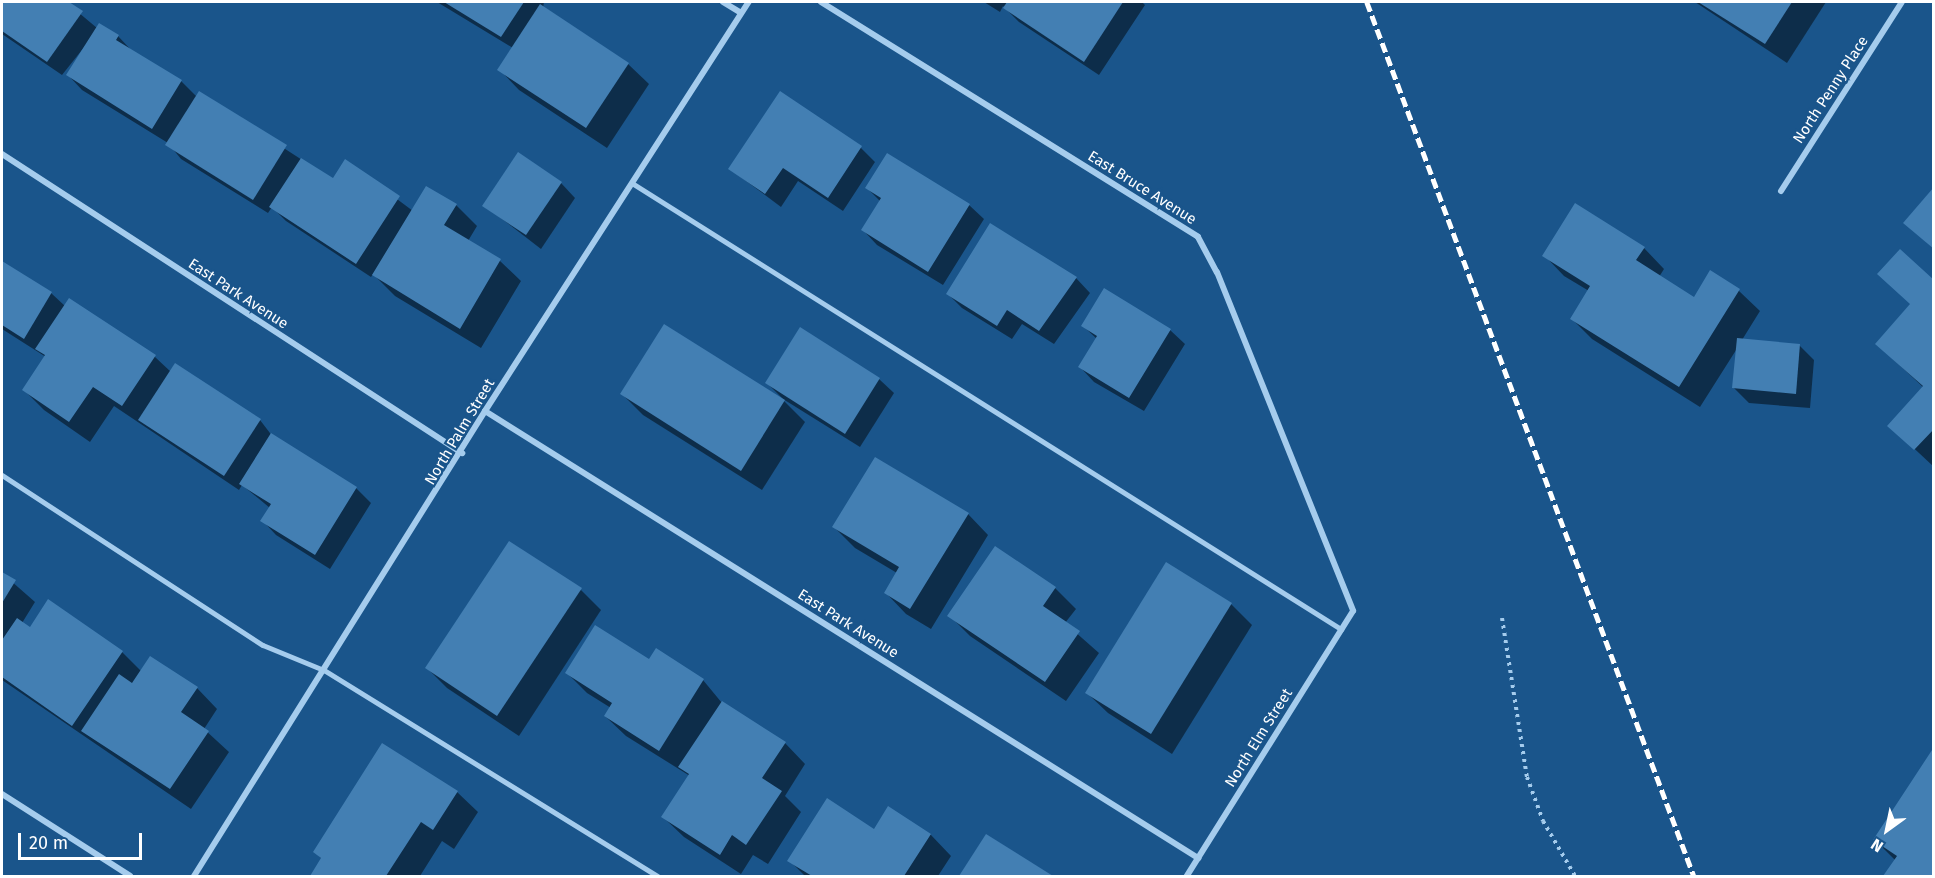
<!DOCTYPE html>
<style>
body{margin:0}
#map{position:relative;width:1935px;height:878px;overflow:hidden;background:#1a558b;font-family:"Fira Sans",sans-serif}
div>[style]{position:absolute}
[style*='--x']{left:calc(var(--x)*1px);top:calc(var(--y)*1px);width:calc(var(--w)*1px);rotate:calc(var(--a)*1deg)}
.shadow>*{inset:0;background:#0007}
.building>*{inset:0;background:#437fb3}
.path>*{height:4px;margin-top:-2px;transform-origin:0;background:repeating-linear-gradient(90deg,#a5cced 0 3px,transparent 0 7.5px)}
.lane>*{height:4.5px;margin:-2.25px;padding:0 2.25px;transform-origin:2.25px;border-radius:2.25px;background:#a5cced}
.street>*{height:6px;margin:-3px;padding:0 3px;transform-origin:3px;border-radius:3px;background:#a5cced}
.rail>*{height:4.5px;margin-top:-2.25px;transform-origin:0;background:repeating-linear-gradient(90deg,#fff 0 10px,transparent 0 14.5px)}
span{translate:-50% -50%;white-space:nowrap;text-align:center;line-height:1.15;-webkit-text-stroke:4.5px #1a558b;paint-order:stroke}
.street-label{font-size:15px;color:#fff}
.frame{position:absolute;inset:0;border:3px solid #fff;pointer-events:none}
.north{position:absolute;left:1857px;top:800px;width:60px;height:60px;-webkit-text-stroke:4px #1a558b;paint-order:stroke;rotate:213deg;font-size:16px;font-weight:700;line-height:24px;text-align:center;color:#fff}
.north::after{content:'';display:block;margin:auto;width:21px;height:27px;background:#fff;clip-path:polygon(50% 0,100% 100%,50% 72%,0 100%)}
.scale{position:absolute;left:18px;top:833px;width:124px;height:27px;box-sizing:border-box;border:3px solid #fff;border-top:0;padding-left:8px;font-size:18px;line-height:21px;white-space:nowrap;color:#fff;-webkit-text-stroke:4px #1a558b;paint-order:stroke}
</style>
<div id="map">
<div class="shadow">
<div style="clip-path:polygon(2px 2px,66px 2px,97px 28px,118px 36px,132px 51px,181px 81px,197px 97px,199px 93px,333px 180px,346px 161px,413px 211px,456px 205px,477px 226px,468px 241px,500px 261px,521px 281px,481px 348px,395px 296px,373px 274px,371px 277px,286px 221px,272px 207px,268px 213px,181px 159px,168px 143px,82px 90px,68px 75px,89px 41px,62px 75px,2px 34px)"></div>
<div style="clip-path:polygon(437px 2px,544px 2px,543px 8px,628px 64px,649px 84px,607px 148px,519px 90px,499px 69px,513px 48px)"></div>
<div style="clip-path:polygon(984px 2px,1142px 2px,1145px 5px,1099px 75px,1019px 22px,1003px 6px,1000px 12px)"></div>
<div style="clip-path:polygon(1695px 2px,1826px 2px,1787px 63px)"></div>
<div style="clip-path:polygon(861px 148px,875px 162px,843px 211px,798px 181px,781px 207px,730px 169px)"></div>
<div style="clip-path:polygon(561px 183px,575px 198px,541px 249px,484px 205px)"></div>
<div style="clip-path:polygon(867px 188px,969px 205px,984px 219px,943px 285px,877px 245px,863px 230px,881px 202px)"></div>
<div style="clip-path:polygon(1644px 248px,1664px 269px,1659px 277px,1694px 299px,1710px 272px,1739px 291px,1760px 311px,1742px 340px,1799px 345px,1814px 360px,1810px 408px,1749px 403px,1734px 388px,1738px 347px,1700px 407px,1592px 339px,1572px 319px,1589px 291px,1564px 276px,1544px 255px)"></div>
<div style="clip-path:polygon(2px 263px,51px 293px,65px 306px,155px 357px,171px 372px,260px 420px,273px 437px,356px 488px,371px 503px,330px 569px,276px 535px,262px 520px,270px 508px,242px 485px,239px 490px,114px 406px,90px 442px,44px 410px,24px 390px,46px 357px,2px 329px)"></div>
<div style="clip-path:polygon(1076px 278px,1090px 293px,1054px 344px,1022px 324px,1012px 339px,962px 308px,948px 294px)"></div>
<div style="clip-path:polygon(1934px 282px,1934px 467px,1889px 425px,1924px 388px,1877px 344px)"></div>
<div style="clip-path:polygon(1083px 326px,1170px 330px,1185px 344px,1144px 411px,1094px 382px,1080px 367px,1097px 339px)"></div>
<div style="clip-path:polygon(879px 379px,894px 393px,860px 447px,783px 399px,767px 383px)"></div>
<div style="clip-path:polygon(622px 394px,783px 400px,805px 422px,762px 490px,643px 415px)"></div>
<div style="clip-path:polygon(968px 514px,988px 535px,931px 629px,906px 614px,886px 593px,897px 573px,855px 548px,834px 527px)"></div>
<div style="clip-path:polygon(2px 573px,35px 602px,22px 623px,30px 629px,49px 601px,122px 652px,141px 671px,197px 688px,217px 709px,204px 729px,229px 752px,191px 809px,2px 680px)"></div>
<div style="clip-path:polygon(1055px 588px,1076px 609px,1065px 623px,1099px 653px,1066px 701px,970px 636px,949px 615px)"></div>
<div style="clip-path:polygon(581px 590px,601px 610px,519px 736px,447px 688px,427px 668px)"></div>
<div style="clip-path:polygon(1231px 604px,1252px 625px,1172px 754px,1108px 713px,1087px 693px)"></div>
<div style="clip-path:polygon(650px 661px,703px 680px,722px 703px,785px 743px,805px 764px,785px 796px,801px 812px,768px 864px,753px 855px,741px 874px,684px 837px,663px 817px,690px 776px,626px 736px,605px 716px,611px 708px,587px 693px,567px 673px)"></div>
<div style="clip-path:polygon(1934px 750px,1934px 876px,1885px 876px,1896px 861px,1875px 840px)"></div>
<div style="clip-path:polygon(457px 792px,478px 812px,454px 849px,442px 841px,420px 876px,311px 876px,322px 859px,315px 852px)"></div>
<div style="clip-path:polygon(888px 808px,931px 835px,951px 856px,938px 876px,805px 876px,789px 860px,875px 831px)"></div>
<div style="clip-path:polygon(986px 836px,1050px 876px,961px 876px)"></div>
</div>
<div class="building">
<div style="clip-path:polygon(2px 2px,69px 2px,83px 11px,47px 62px,2px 31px)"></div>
<div style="clip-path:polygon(444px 2px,524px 2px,501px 37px)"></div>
<div style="clip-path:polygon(1007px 2px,1123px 2px,1084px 62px,1003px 8px)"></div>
<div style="clip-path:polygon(1698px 2px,1792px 2px,1765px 44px)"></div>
<div style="clip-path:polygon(540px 4px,629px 63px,586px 128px,497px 70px)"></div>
<div style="clip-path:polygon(99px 23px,119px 35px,116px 40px,182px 80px,152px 129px,66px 75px)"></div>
<div style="clip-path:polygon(199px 91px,287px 145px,253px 200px,165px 145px)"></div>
<div style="clip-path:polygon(780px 91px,862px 146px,828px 198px,783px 168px,765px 194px,728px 169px)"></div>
<div style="clip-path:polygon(518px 152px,562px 182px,526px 235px,482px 206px)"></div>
<div style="clip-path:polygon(887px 153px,970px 204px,928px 272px,861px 230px,881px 198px,865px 188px)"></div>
<div style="clip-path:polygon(301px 158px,333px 178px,345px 159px,400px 196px,356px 264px,269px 207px)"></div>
<div style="clip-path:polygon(426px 186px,457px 204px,444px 225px,501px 259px,460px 329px,372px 275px)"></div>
<div style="clip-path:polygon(1934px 187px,1934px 249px,1903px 223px)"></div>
<div style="clip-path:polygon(1575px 203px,1645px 247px,1636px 260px,1694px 297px,1710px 270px,1740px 289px,1679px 387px,1570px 319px,1590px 286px,1542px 256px)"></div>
<div style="clip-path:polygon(990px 223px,1077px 277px,1039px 331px,1007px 310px,997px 326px,946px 294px)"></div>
<div style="clip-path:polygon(1900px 249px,1934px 280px,1934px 429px,1914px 450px,1887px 426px,1923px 386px,1875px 344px,1910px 304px,1877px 274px)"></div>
<div style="clip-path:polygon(2px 261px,52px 292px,24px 339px,2px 325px)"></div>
<div style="clip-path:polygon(1104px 288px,1171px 329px,1129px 398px,1078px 367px,1097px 336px,1081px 326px)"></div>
<div style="clip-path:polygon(69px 298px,156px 355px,122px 406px,93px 387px,69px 422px,22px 390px,45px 355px,35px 349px)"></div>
<div style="clip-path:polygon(664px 324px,785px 400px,741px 471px,620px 394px)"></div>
<div style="clip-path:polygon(800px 327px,880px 378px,845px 434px,765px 383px)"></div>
<div style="clip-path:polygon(1737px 338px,1800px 344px,1796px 394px,1732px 388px)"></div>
<div style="clip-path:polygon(175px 363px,261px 419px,224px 476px,138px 420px)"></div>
<div style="clip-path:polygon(271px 433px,357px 487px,315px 555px,260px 521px,271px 504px,239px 484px)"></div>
<div style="clip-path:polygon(875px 457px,969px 513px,910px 609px,884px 593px,899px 567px,832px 527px)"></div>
<div style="clip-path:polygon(509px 541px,582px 588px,497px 716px,425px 668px)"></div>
<div style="clip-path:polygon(995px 546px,1056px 587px,1043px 606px,1080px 631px,1045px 682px,947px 616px)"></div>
<div style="clip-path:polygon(1166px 562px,1232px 603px,1151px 734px,1085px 693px)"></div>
<div style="clip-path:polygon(2px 572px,16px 580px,2px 603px)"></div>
<div style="clip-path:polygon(48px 599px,123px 651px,72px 726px,2px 677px,2px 640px,17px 618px,30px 627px)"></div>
<div style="clip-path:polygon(595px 625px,649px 659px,656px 648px,704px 679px,659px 751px,604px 716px,612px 703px,565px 673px)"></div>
<div style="clip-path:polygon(150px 656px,198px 687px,181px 712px,209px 731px,170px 789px,81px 731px,119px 674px,132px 683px)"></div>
<div style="clip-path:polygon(722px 701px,786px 742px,762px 778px,782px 791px,746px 845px,732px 835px,720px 855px,661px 817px,689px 774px,678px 767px)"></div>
<div style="clip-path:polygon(382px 743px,458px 791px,433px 830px,421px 822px,386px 876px,310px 876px,321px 858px,313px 852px)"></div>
<div style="clip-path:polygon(1934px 747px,1934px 876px,1883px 876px,1897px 856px,1873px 840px)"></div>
<div style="clip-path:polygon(827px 798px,874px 829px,888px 806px,931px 834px,904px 876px,812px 876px,787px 861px)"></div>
<div style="clip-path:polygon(986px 834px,1053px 876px,959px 876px)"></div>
</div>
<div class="path">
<div style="--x:1502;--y:618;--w:161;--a:81.1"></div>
<div style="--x:1527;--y:777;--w:47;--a:70"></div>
<div style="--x:1543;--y:821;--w:64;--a:59.8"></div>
</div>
<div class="lane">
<div style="--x:632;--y:183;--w:838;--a:32.17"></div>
<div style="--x:2;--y:475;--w:311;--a:33.1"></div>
<div style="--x:263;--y:645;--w:66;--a:22.3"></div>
<div style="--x:324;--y:670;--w:392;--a:31.7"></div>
</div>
<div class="street">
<div style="--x:723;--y:2;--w:21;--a:31"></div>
<div style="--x:821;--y:2;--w:444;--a:31.9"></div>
<div style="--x:1198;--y:237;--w:40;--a:62"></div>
<div style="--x:1217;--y:272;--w:365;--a:68.1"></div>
<div style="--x:1353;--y:611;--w:313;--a:122.1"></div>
<div style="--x:2;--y:154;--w:549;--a:33.02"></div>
<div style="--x:1781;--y:191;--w:224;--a:-57.4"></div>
<div style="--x:485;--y:411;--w:842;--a:32.08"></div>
<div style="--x:2;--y:794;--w:152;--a:32.6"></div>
<div style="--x:194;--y:876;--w:549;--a:-57.96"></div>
<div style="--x:485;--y:411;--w:487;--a:-57.2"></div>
</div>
<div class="rail">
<div style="--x:1367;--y:2;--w:933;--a:69.49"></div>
</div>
<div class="street-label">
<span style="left:1831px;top:90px;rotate:-57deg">North Penny Place</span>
<span style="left:1142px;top:188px;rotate:32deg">East Bruce Avenue</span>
<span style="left:238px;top:294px;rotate:33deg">East Park Avenue</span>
<span style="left:460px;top:432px;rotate:-59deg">North Palm Street</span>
<span style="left:848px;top:624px;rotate:32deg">East Park Avenue</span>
<span style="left:1259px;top:738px;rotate:-58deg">North Elm Street</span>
</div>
<div class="frame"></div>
<div class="north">N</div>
<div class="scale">20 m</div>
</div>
